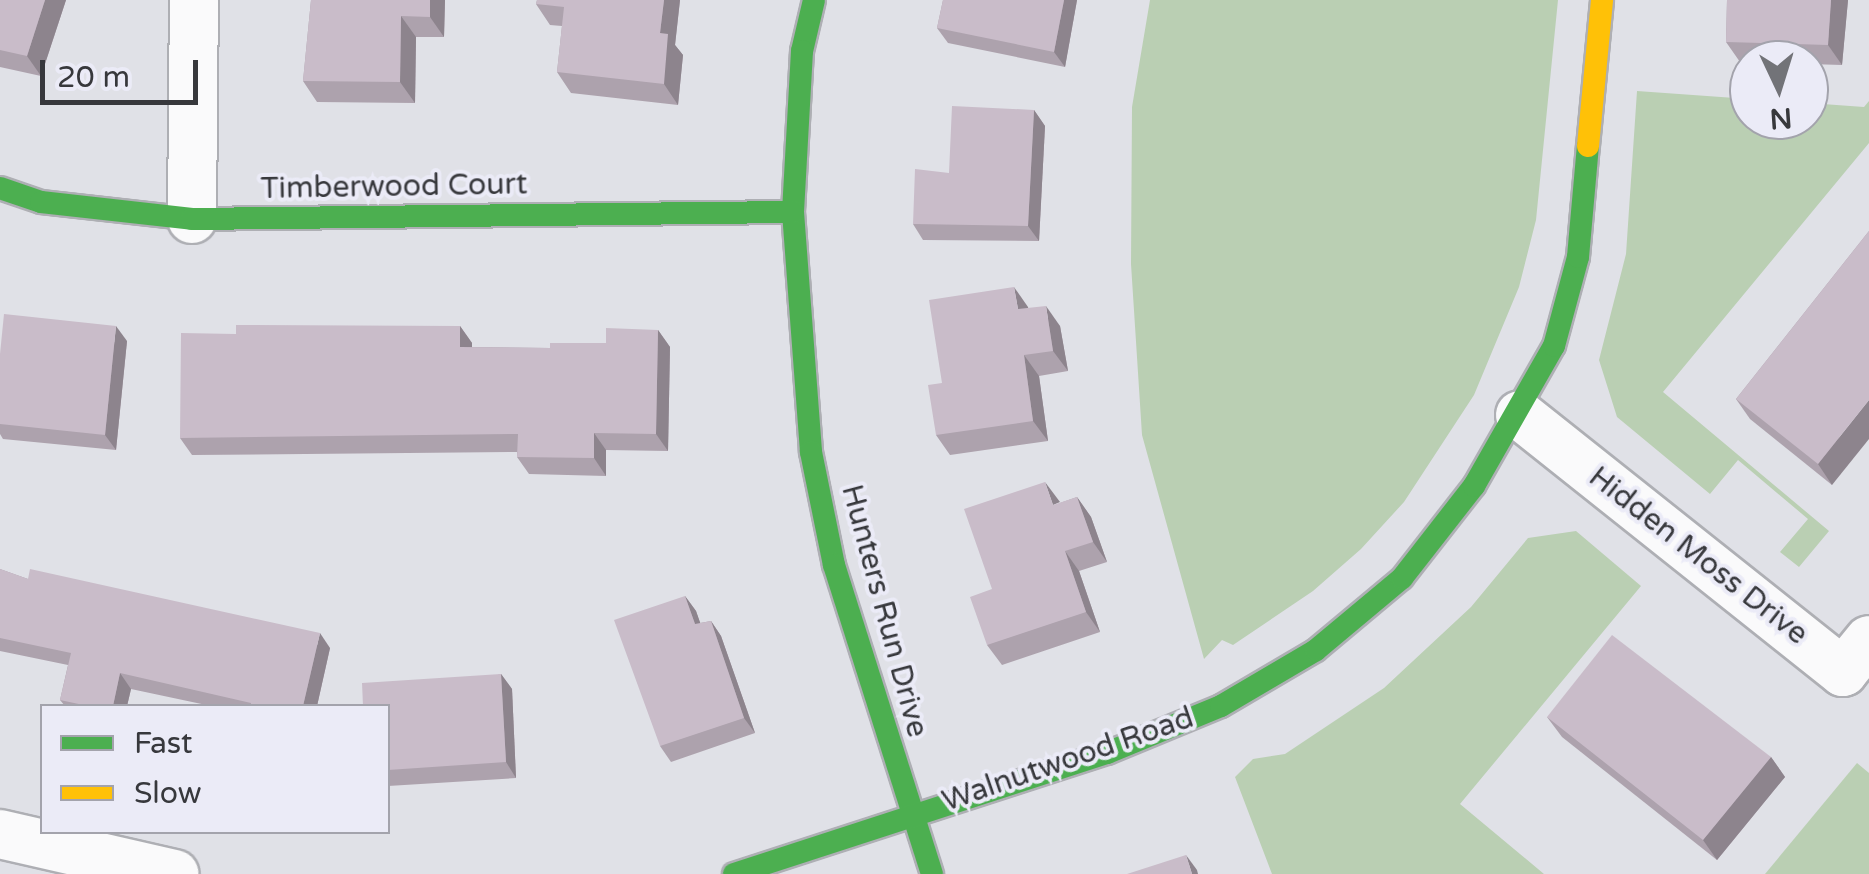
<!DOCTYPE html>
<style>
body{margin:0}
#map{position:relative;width:1869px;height:874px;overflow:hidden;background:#e0e1e7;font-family:"Varela Round",sans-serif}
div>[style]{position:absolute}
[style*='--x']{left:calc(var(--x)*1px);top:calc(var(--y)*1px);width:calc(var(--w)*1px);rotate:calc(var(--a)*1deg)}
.green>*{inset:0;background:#bacfb3}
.roads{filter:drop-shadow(2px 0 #aeafb4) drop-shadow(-2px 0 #aeafb4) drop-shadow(0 2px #aeafb4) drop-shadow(0 -2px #aeafb4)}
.street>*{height:48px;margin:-24px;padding:0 24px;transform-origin:24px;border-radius:24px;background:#fafafb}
.fast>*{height:22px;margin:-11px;padding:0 11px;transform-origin:11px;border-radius:11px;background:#4caf50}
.slow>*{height:22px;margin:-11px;padding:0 11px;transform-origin:11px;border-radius:11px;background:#ffc107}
.wall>*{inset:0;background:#ada2ad}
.shaded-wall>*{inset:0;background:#8d848d}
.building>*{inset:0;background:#c9bcc9}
span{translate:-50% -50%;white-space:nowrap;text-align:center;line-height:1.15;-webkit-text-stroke:8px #ebebf7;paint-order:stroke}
.street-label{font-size:30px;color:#37383c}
.legend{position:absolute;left:40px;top:704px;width:350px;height:130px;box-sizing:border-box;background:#ebebf7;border:2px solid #a3a3ac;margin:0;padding:12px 18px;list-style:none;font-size:30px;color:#37383c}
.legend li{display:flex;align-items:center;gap:20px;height:50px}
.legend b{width:50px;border:2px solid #a3a3ac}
.north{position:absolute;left:1729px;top:40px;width:100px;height:100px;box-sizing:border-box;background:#ebebf7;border:2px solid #a3a3ac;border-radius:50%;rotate:176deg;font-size:28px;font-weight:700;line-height:40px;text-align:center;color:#37383c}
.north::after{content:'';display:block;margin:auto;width:35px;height:45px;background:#727378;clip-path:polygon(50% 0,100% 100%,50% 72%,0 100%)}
.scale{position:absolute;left:40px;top:60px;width:158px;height:45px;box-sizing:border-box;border:5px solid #37383c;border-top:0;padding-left:12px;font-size:30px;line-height:35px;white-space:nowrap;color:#37383c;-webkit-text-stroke:8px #ebebf7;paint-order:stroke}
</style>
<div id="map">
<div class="green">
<div style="clip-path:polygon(1150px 0,1558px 0,1536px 220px,1519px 287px,1474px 395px,1404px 502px,1361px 549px,1313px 591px,1233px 645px,1222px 640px,1204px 659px,1142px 435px,1131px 264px,1132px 107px)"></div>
<div style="clip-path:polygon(1637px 91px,1749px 99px,1749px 120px,1809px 120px,1809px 103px,1864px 107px,1869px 101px,1869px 143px,1663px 392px,1829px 531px,1799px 567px,1780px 552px,1808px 519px,1738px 460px,1710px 494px,1617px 417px,1599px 360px,1626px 254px)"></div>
<div style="clip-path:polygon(1576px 531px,1641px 586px,1460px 804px,1544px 874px,1272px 874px,1235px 777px,1253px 759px,1285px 754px,1384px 688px,1471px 607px,1528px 538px)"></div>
<div style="clip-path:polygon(1857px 763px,1869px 773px,1869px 874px,1765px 874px)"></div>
</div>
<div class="roads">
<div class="street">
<div style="--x:192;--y:219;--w:219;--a:-89.5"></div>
<div style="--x:1520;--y:415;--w:413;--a:38.5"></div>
<div style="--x:1843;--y:672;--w:41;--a:-50.9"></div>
<div style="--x:0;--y:834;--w:179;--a:12.9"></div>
</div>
<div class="fast">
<div style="--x:814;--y:0;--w:52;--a:103.2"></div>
<div style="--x:802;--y:51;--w:161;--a:93.2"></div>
<div style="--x:793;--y:212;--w:241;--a:85.7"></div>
<div style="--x:811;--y:452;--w:115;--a:78.5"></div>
<div style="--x:834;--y:565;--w:324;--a:72.4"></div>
<div style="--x:0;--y:188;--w:43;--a:18.9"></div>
<div style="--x:41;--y:202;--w:152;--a:6.4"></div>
<div style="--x:192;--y:219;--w:601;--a:-0.67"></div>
<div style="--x:734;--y:874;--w:392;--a:-18"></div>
<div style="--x:1107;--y:753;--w:123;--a:-22.4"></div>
<div style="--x:1221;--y:706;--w:110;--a:-30.5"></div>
<div style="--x:1316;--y:650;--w:112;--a:-39.9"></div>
<div style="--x:1402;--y:578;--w:117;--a:-52"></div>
<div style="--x:1474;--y:486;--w:161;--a:-60.3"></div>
<div style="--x:1554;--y:346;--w:92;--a:-74.9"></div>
<div style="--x:1578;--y:257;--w:111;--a:-84.9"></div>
</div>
<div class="slow">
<div style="--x:1588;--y:146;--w:147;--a:-84.5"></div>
</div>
</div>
<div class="wall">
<div style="clip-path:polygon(0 0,66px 0,41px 76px,0 67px)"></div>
<div style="clip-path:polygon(311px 0,445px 0,444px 37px,416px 37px,415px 103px,317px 102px,303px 81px)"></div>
<div style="clip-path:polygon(537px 0,680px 0,675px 45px,683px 55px,678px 105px,571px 93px,557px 72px,562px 26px,550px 25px,536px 4px)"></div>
<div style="clip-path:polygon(943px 0,1077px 0,1065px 67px,948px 43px,937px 28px)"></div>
<div style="clip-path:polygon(1727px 0,1848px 0,1842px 65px,1809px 64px,1809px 60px,1749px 60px,1749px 62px,1740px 62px,1726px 42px)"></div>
<div style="clip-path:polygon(1034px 110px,1045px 126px,1039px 241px,923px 240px,913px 224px,949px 173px)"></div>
<div style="clip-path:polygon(1869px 231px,1832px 485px,1750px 419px,1736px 399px)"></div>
<div style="clip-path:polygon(1028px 308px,1060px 326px,1068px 371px,1039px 376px,1048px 441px,950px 455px,936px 435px)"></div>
<div style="clip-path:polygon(460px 326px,472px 343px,472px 347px,550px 348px,606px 343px,658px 330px,670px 347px,668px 451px,606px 450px,606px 476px,529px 474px,517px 457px,517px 452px,192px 455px,180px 438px,236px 334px)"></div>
<div style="clip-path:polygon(127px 341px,116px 450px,3px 439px,0 434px,0 354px)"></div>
<div style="clip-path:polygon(1077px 497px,1091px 517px,1107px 562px,1079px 571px,1100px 632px,1002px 665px,987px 645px,1060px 503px)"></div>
<div style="clip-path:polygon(0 569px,28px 579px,330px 648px,317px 706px,211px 706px,131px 689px,127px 706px,65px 706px,60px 700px,68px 665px,0 651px)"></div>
<div style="clip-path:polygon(685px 596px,696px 611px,700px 623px,711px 621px,721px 636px,755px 733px,671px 762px,660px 746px)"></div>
<div style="clip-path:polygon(501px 674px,512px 689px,516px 778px,388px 786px,388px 706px)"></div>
<div style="clip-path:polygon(1547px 717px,1771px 757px,1785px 777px,1717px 860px,1562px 737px)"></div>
</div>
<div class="shaded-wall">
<div style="clip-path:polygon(45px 0,66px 0,41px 76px,27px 56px)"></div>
<div style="clip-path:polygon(430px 0,445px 0,444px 37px,430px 17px)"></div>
<div style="clip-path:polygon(664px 0,680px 0,675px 45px,683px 55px,678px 105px,664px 84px,660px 33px)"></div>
<div style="clip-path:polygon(1064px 0,1077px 0,1065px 67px,1054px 52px)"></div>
<div style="clip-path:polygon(1831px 0,1848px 0,1842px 65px,1828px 45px)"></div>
<div style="clip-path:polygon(401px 16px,416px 37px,415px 103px,400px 82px)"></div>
<div style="clip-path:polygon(1034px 110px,1045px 126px,1039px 241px,1028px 226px)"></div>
<div style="clip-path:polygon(1014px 287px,1028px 307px,1032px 330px,1018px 309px)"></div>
<div style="clip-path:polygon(1046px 306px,1060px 326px,1068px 371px,1053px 351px)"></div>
<div style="clip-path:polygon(116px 326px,127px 341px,116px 450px,105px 435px)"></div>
<div style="clip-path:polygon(460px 326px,472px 343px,472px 364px,460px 347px)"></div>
<div style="clip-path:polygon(658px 330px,670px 347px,668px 451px,656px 434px)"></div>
<div style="clip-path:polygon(1024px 355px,1039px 376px,1048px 441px,1033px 421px)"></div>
<div style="clip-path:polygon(1869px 400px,1869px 439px,1832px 485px,1818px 464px)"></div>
<div style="clip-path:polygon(594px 433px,606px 450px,606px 476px,594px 458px)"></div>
<div style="clip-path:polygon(1045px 482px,1060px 502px,1053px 505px)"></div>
<div style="clip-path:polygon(1077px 497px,1091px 517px,1107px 562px,1093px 542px)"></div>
<div style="clip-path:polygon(1065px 551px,1079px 571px,1100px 632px,1086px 612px)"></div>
<div style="clip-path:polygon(685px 596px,696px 611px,706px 639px,695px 624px)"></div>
<div style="clip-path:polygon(711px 621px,721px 636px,755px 733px,744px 718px)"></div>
<div style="clip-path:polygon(320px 633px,330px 648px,317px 706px,303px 706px)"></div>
<div style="clip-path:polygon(120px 673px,131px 689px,127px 706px,113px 706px)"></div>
<div style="clip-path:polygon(501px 674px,512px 689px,516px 778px,506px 762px)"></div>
<div style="clip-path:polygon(1771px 757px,1785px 777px,1717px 860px,1703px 840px)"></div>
<div style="clip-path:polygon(1186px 855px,1197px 870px,1198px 874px,1192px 874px)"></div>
</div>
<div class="building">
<div style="clip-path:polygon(0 0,45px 0,27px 56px,0 50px)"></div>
<div style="clip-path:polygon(311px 0,430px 0,430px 17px,401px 16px,400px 82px,303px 81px)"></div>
<div style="clip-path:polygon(537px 0,664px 0,660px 33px,668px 34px,664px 84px,557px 72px,564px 7px,536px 4px)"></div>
<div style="clip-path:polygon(943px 0,1064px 0,1054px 52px,937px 28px)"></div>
<div style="clip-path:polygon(1727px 0,1831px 0,1828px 45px,1726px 42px)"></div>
<div style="clip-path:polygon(952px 106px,1034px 110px,1028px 226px,913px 224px,915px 169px,949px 173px)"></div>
<div style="clip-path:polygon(1869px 231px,1869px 400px,1818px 464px,1736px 399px)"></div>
<div style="clip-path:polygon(1014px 287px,1018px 309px,1046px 306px,1053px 351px,1024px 355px,1033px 421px,936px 435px,928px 385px,942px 383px,929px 300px)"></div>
<div style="clip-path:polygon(4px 314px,116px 326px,105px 435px,0 424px,0 354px)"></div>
<div style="clip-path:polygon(236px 325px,460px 326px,460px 347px,550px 348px,550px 343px,606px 343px,606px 328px,658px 330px,656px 434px,594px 433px,594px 458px,517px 457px,518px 434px,180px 438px,181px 333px,236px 334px)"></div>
<div style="clip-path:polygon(1045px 482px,1053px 505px,1077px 497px,1093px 542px,1065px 551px,1086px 612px,987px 645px,970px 597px,992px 589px,964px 509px)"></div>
<div style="clip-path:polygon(0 569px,28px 579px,30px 569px,320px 633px,303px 706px,251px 706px,251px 703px,120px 673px,113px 706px,88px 706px,60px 700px,71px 653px,0 638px)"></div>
<div style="clip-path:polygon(685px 596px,695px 624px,711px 621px,744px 718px,660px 746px,614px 620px)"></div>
<div style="clip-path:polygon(1612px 635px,1771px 757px,1703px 840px,1547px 717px)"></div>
<div style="clip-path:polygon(501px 674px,506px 762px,388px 770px,388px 706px,363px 706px,362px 683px)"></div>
<div style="clip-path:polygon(1186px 855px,1192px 874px,1127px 874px)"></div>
</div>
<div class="street-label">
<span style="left:394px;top:187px;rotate:-1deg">Timberwood Court</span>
<span style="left:1698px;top:556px;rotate:38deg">Hidden Moss Drive</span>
<span style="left:884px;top:611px;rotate:75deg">Hunters Run Drive</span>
<span style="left:1068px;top:760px;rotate:-19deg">Walnutwood Road</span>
</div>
<ul class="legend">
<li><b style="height:12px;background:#4caf50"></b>Fast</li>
<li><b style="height:12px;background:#ffc107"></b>Slow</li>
</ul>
<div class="north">N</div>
<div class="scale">20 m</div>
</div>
